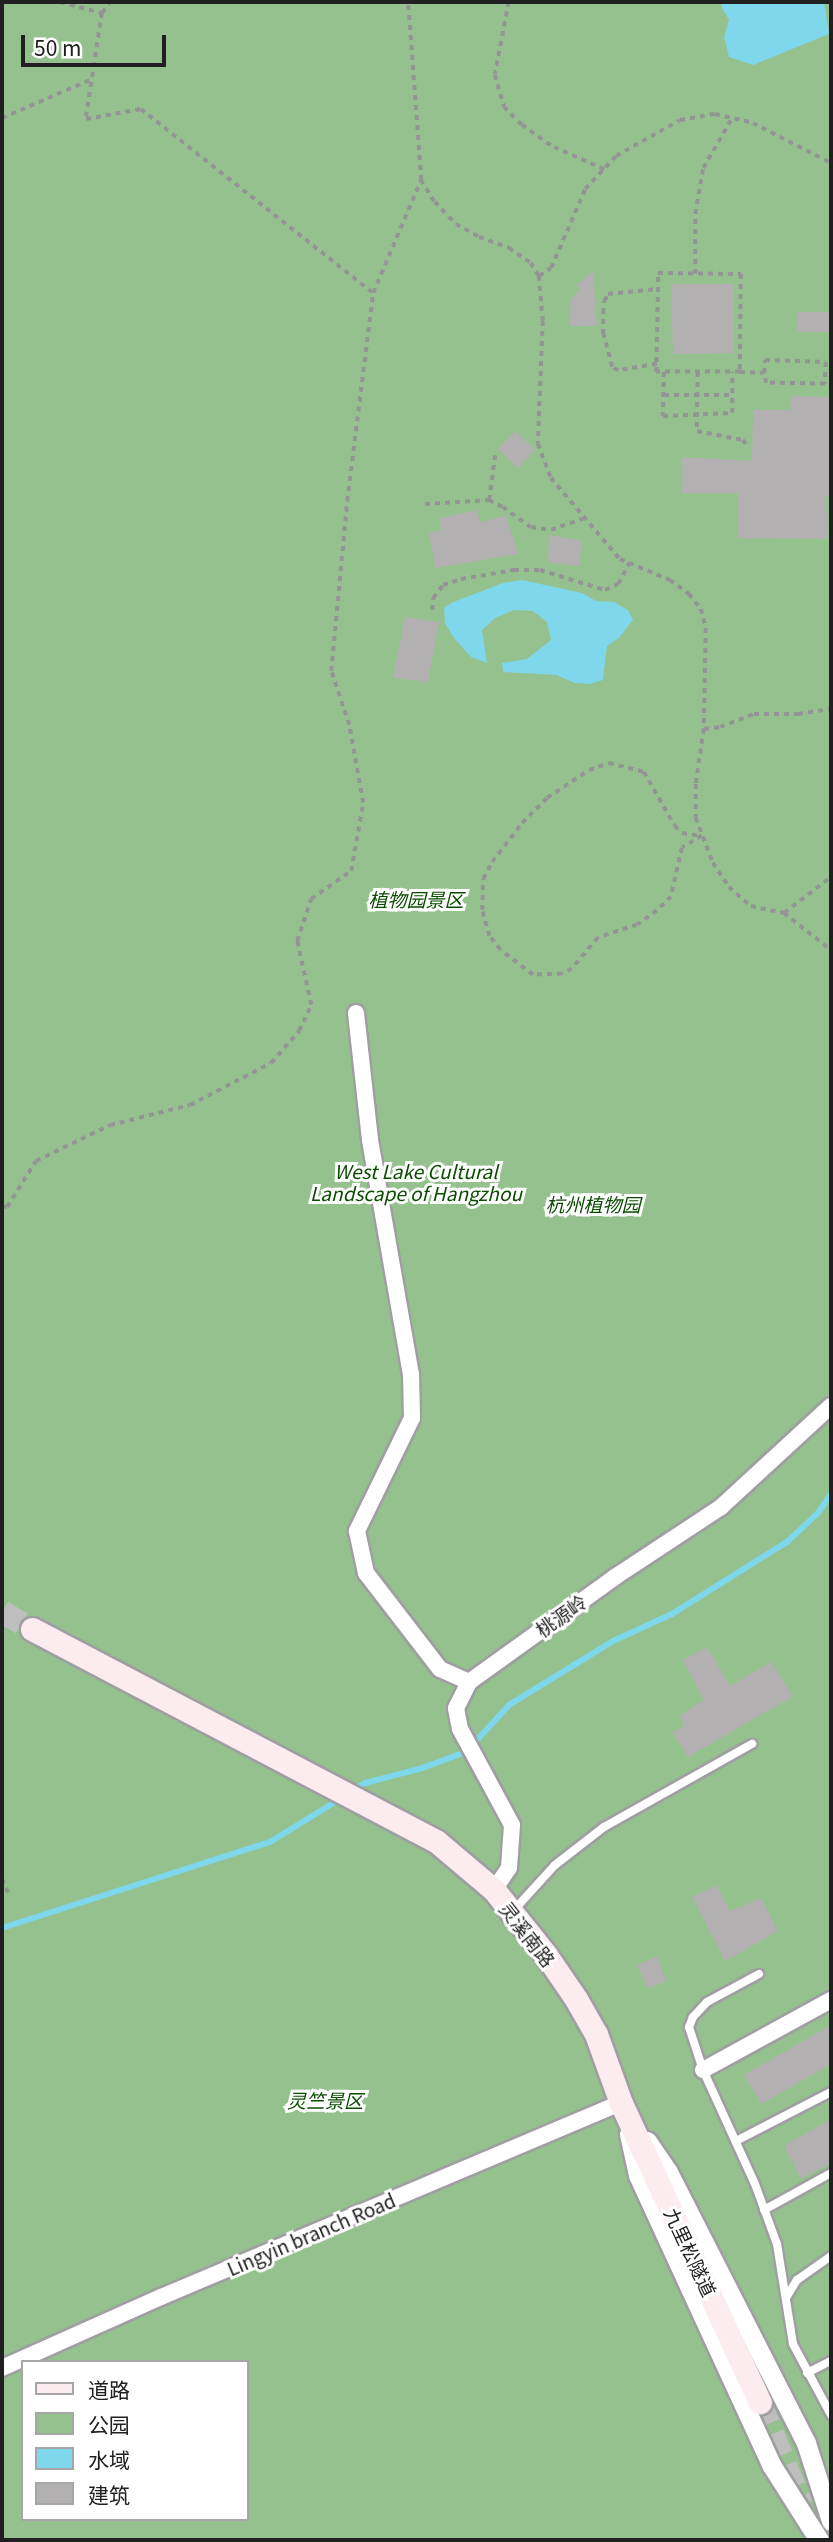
<!DOCTYPE html>
<meta charset="utf-8">
<style>
body{margin:0}
#map{position:relative;width:833px;height:2542px;overflow:hidden;background:#e5e6e7;font-family:Georgia,"Noto Sans SC",serif}
div>[style]{position:absolute}
[style*='--x']{left:calc(var(--x)*1px);top:calc(var(--y)*1px);width:calc(var(--w)*1px);rotate:calc(var(--a)*1deg)}
.green>*{inset:0;background:#95c18e}
.water>*{inset:0;background:#7ed7ea}
.stream>*{height:6px;margin:-3px;padding:0 3px;transform-origin:3px;border-radius:3px;background:#7ed7ea}
.building>*{inset:0;background:#b2b0b0}
.secondary-tunnel>*{height:23px;margin-top:-11.5px;transform-origin:0;background:repeating-linear-gradient(90deg,#bebebf 0 23px,transparent 0 34px)}
.path>*{height:3.5px;margin-top:-1.75px;transform-origin:0;background:repeating-linear-gradient(90deg,#939494 0 5px,transparent 0 10px)}
.roads{filter:drop-shadow(2px 0 #9f9fa1) drop-shadow(-2px 0 #9f9fa1) drop-shadow(0 2px #9f9fa1) drop-shadow(0 -2px #9f9fa1)}
.service>*{height:8px;margin:-4px;padding:0 4px;transform-origin:4px;border-radius:4px;background:#fff}
.minor>*{height:16px;margin:-8px;padding:0 8px;transform-origin:8px;border-radius:8px;background:#fff}
.tertiary>*{height:19px;margin:-9.5px;padding:0 9.5px;transform-origin:9.5px;border-radius:9.5px;background:#fff}
.secondary>*{height:23px;margin:-11.5px;padding:0 11.5px;transform-origin:11.5px;border-radius:11.5px;background:#fcecef}
span{translate:-50% -50%;white-space:nowrap;text-align:center;line-height:1.15;-webkit-text-stroke:6px #fff;paint-order:stroke}
.park-label{font-size:19px;color:#0a4c00;font-style:italic}
.street-label{font-size:19px;color:#202020}
.frame{position:absolute;inset:0;border:4px solid #202020;pointer-events:none}
.legend{position:absolute;left:21px;top:2360px;width:228px;height:161px;box-sizing:border-box;background:#fff;border:2px solid #a6a6a6;margin:0;padding:9px 12px;list-style:none;font-size:21px;color:#202020}
.legend li{display:flex;align-items:center;gap:14px;height:35px}
.legend b{width:35px;border:2px solid #a6a6a6}
.scale{position:absolute;left:21px;top:35px;width:145px;height:32px;box-sizing:border-box;border:4px solid #202020;border-top:0;padding-left:9px;font-size:21px;line-height:24px;white-space:nowrap;color:#202020;-webkit-text-stroke:5px #fff;paint-order:stroke}
</style>
<div id="map">
<div class="green">
<div style="clip-path:polygon(evenodd,2px 2px,831px 2px,831px 2540px,2px 2540px,2px 2px,23px 2362px,247px 2362px,247px 2519px,23px 2519px,23px 2362px)"></div>
</div>
<div class="water">
<div style="clip-path:polygon(723px 2px,824px 2px,829px 34px,753px 65px,729px 57px,724px 37px,729px 20px,721px 6px)"></div>
<div style="clip-path:polygon(522px 580px,582px 593px,596px 601px,614px 602px,628px 610px,633px 620px,619px 638px,607px 646px,603px 680px,590px 684px,575px 683px,556px 675px,503px 672px,502px 663px,527px 659px,551px 640px,547px 622px,533px 611px,514px 610px,495px 618px,482px 630px,487px 663px,471px 657px,454px 638px,445px 623px,444px 608px,451px 603px,503px 583px)"></div>
</div>
<div class="stream">
<div style="--x:352;--y:1791;--w:15;--a:-32"></div>
<div style="--x:365;--y:1783;--w:59;--a:-14.7"></div>
<div style="--x:422;--y:1768;--w:47;--a:-20"></div>
<div style="--x:466;--y:1752;--w:64;--a:-47.5"></div>
<div style="--x:509;--y:1705;--w:122;--a:-31.6"></div>
<div style="--x:613;--y:1641;--w:65;--a:-24.6"></div>
<div style="--x:672;--y:1614;--w:136;--a:-32.1"></div>
<div style="--x:787;--y:1542;--w:42;--a:-43.1"></div>
<div style="--x:818;--y:1513;--w:23;--a:-56"></div>
<div style="--x:2;--y:1928;--w:281;--a:-17.8"></div>
<div style="--x:270;--y:1842;--w:82;--a:-31.6"></div>
</div>
<div class="building">
<div style="clip-path:polygon(593px 271px,597px 326px,570px 326px,570px 300px,580px 290px,576px 285px)"></div>
<div style="clip-path:polygon(671px 284px,734px 284px,734px 353px,673px 354px)"></div>
<div style="clip-path:polygon(798px 312px,830px 312px,830px 332px,797px 332px)"></div>
<div style="clip-path:polygon(791px 396px,831px 397px,831px 497px,826px 497px,828px 539px,738px 538px,738px 493px,682px 493px,681px 457px,752px 461px,753px 410px,790px 410px)"></div>
<div style="clip-path:polygon(515px 431px,535px 450px,518px 468px,498px 449px)"></div>
<div style="clip-path:polygon(477px 510px,480px 522px,506px 516px,518px 554px,435px 568px,429px 533px,441px 530px,440px 518px)"></div>
<div style="clip-path:polygon(549px 535px,582px 541px,579px 566px,548px 562px)"></div>
<div style="clip-path:polygon(405px 617px,439px 622px,428px 682px,393px 678px)"></div>
<div style="clip-path:polygon(707px 1647px,730px 1686px,771px 1662px,793px 1696px,688px 1757px,672px 1732px,684px 1726px,679px 1716px,704px 1700px,683px 1660px)"></div>
<div style="clip-path:polygon(716px 1885px,730px 1911px,761px 1898px,778px 1931px,725px 1961px,692px 1897px)"></div>
<div style="clip-path:polygon(657px 1956px,666px 1981px,648px 1989px,637px 1965px)"></div>
<div style="clip-path:polygon(831px 2025px,831px 2064px,761px 2104px,744px 2075px)"></div>
<div style="clip-path:polygon(831px 2119px,831px 2163px,801px 2179px,784px 2146px)"></div>
</div>
<div class="secondary-tunnel">
<div style="--x:2;--y:1611;--w:35;--a:31"></div>
<div style="--x:760;--y:2402;--w:111;--a:67.8"></div>
</div>
<div class="path">
<div style="--x:60;--y:2;--w:43;--a:14.7"></div>
<div style="--x:102;--y:13;--w:107;--a:98.6"></div>
<div style="--x:86;--y:119;--w:56;--a:-10.3"></div>
<div style="--x:141;--y:109;--w:296;--a:38.4"></div>
<div style="--x:373;--y:293;--w:123;--a:-67"></div>
<div style="--x:421;--y:180;--w:178;--a:-94.2"></div>
<div style="--x:509;--y:2;--w:74;--a:100.9"></div>
<div style="--x:495;--y:75;--w:33;--a:74"></div>
<div style="--x:504;--y:107;--w:25;--a:45"></div>
<div style="--x:522;--y:125;--w:39;--a:35"></div>
<div style="--x:554;--y:147;--w:55;--a:23.7"></div>
<div style="--x:102;--y:13;--w:14;--a:-54"></div>
<div style="--x:2;--y:118;--w:98;--a:-23.4"></div>
<div style="--x:421;--y:180;--w:26;--a:58"></div>
<div style="--x:435;--y:202;--w:30;--a:46"></div>
<div style="--x:456;--y:224;--w:26;--a:29"></div>
<div style="--x:479;--y:237;--w:32;--a:20"></div>
<div style="--x:509;--y:248;--w:27;--a:34"></div>
<div style="--x:531;--y:263;--w:15;--a:58"></div>
<div style="--x:539;--y:276;--w:45;--a:84.9"></div>
<div style="--x:543;--y:321;--w:123;--a:92.3"></div>
<div style="--x:538;--y:444;--w:36;--a:69"></div>
<div style="--x:551;--y:478;--w:106;--a:49.6"></div>
<div style="--x:620;--y:559;--w:54;--a:22.8"></div>
<div style="--x:670;--y:580;--w:24;--a:36"></div>
<div style="--x:689;--y:594;--w:19;--a:51"></div>
<div style="--x:701;--y:609;--w:20;--a:75"></div>
<div style="--x:706;--y:628;--w:101;--a:91.1"></div>
<div style="--x:704;--y:729;--w:56;--a:98.3"></div>
<div style="--x:696;--y:784;--w:34;--a:90"></div>
<div style="--x:696;--y:818;--w:48;--a:69.3"></div>
<div style="--x:713;--y:863;--w:29;--a:56"></div>
<div style="--x:729;--y:887;--w:29;--a:41"></div>
<div style="--x:751;--y:906;--w:34;--a:12"></div>
<div style="--x:784;--y:913;--w:60;--a:38.2"></div>
<div style="--x:658;--y:273;--w:83;--a:0.7"></div>
<div style="--x:741;--y:274;--w:98;--a:90.6"></div>
<div style="--x:740;--y:372;--w:84;--a:180"></div>
<div style="--x:656;--y:372;--w:99;--a:-88.8"></div>
<div style="--x:695;--y:274;--w:60;--a:-90"></div>
<div style="--x:695;--y:214;--w:47;--a:-80.1"></div>
<div style="--x:703;--y:168;--w:58;--a:-59.9"></div>
<div style="--x:539;--y:276;--w:14;--a:-34"></div>
<div style="--x:551;--y:268;--w:86;--a:-66.7"></div>
<div style="--x:585;--y:189;--w:45;--a:-46.8"></div>
<div style="--x:616;--y:156;--w:73;--a:-29.4"></div>
<div style="--x:680;--y:120;--w:36;--a:-10"></div>
<div style="--x:715;--y:114;--w:39;--a:13"></div>
<div style="--x:753;--y:123;--w:88;--a:27.1"></div>
<div style="--x:657;--y:364;--w:40;--a:170"></div>
<div style="--x:618;--y:371;--w:7;--a:-146"></div>
<div style="--x:612;--y:367;--w:34;--a:-105"></div>
<div style="--x:603;--y:334;--w:21;--a:-90"></div>
<div style="--x:603;--y:313;--w:12;--a:-85"></div>
<div style="--x:604;--y:301;--w:8;--a:-60"></div>
<div style="--x:608;--y:294;--w:50;--a:-5.7"></div>
<div style="--x:664;--y:372;--w:44;--a:91.3"></div>
<div style="--x:663;--y:416;--w:69;--a:-2.5"></div>
<div style="--x:732;--y:413;--w:41;--a:-90"></div>
<div style="--x:698;--y:372;--w:59;--a:91"></div>
<div style="--x:697;--y:431;--w:47;--a:11.1"></div>
<div style="--x:743;--y:440;--w:8;--a:50"></div>
<div style="--x:740;--y:372;--w:24;--a:2"></div>
<div style="--x:764;--y:373;--w:13;--a:-86"></div>
<div style="--x:765;--y:360;--w:61;--a:1.9"></div>
<div style="--x:826;--y:362;--w:22;--a:93"></div>
<div style="--x:825;--y:384;--w:59;--a:-179"></div>
<div style="--x:766;--y:383;--w:10;--a:-101"></div>
<div style="--x:664;--y:395;--w:67;--a:0"></div>
<div style="--x:489;--y:500;--w:45;--a:-82.4"></div>
<div style="--x:425;--y:504;--w:64;--a:-3.6"></div>
<div style="--x:489;--y:500;--w:16;--a:27"></div>
<div style="--x:503;--y:507;--w:34;--a:36"></div>
<div style="--x:531;--y:527;--w:20;--a:9"></div>
<div style="--x:551;--y:530;--w:35;--a:-20"></div>
<div style="--x:432;--y:610;--w:12;--a:-85"></div>
<div style="--x:433;--y:598;--w:16;--a:-52"></div>
<div style="--x:443;--y:585;--w:19;--a:-18"></div>
<div style="--x:461;--y:579;--w:54;--a:-9.6"></div>
<div style="--x:514;--y:570;--w:26;--a:0"></div>
<div style="--x:540;--y:570;--w:68;--a:17.1"></div>
<div style="--x:605;--y:590;--w:14;--a:-25"></div>
<div style="--x:618;--y:584;--w:24;--a:-62"></div>
<div style="--x:704;--y:729;--w:16;--a:-7"></div>
<div style="--x:720;--y:727;--w:36;--a:-21"></div>
<div style="--x:754;--y:714;--w:44;--a:0"></div>
<div style="--x:798;--y:714;--w:33;--a:-9"></div>
<div style="--x:609;--y:763;--w:36;--a:14"></div>
<div style="--x:644;--y:772;--w:62;--a:60.1"></div>
<div style="--x:675;--y:826;--w:10;--a:45"></div>
<div style="--x:682;--y:833;--w:20;--a:9"></div>
<div style="--x:702;--y:836;--w:23;--a:149"></div>
<div style="--x:682;--y:848;--w:50;--a:102.7"></div>
<div style="--x:671;--y:897;--w:20;--a:135"></div>
<div style="--x:657;--y:911;--w:24;--a:145"></div>
<div style="--x:637;--y:925;--w:41;--a:161.6"></div>
<div style="--x:598;--y:938;--w:40;--a:130"></div>
<div style="--x:572;--y:969;--w:11;--a:153"></div>
<div style="--x:562;--y:974;--w:29;--a:178"></div>
<div style="--x:533;--y:975;--w:41;--a:-142.9"></div>
<div style="--x:500;--y:950;--w:18;--a:-128"></div>
<div style="--x:489;--y:936;--w:27;--a:-105"></div>
<div style="--x:482;--y:910;--w:31;--a:-88"></div>
<div style="--x:483;--y:879;--w:19;--a:-62"></div>
<div style="--x:492;--y:862;--w:49;--a:-52.4"></div>
<div style="--x:522;--y:823;--w:35;--a:-45"></div>
<div style="--x:547;--y:798;--w:50;--a:-33.7"></div>
<div style="--x:589;--y:770;--w:21;--a:-19"></div>
<div style="--x:784;--y:913;--w:59;--a:-37.5"></div>
<div style="--x:2;--y:1206;--w:5;--a:11"></div>
<div style="--x:7;--y:1207;--w:54;--a:-57.8"></div>
<div style="--x:36;--y:1161;--w:82;--a:-25.9"></div>
<div style="--x:110;--y:1125;--w:82;--a:-14"></div>
<div style="--x:190;--y:1105;--w:91;--a:-27.4"></div>
<div style="--x:271;--y:1063;--w:43;--a:-48.8"></div>
<div style="--x:299;--y:1031;--w:29;--a:-65"></div>
<div style="--x:311;--y:1005;--w:66;--a:-102.3"></div>
<div style="--x:297;--y:941;--w:44;--a:-71.6"></div>
<div style="--x:311;--y:899;--w:49;--a:-35"></div>
<div style="--x:351;--y:871;--w:69;--a:-80"></div>
<div style="--x:363;--y:803;--w:79;--a:-100.2"></div>
<div style="--x:349;--y:725;--w:57;--a:-108.4"></div>
<div style="--x:331;--y:671;--w:171;--a:-84.6"></div>
<div style="--x:347;--y:501;--w:210;--a:-82.9"></div>
<div style="--x:2;--y:1879;--w:17;--a:65"></div>
</div>
<div class="roads">
<div class="service">
<div style="--x:514;--y:1910;--w:61;--a:-47.7"></div>
<div style="--x:555;--y:1865;--w:62;--a:-37.8"></div>
<div style="--x:604;--y:1827;--w:170;--a:-29.3"></div>
<div style="--x:759;--y:1974;--w:59;--a:151.7"></div>
<div style="--x:707;--y:2002;--w:21;--a:133"></div>
<div style="--x:693;--y:2017;--w:11;--a:112"></div>
<div style="--x:689;--y:2027;--w:45;--a:72"></div>
<div style="--x:703;--y:2070;--w:125;--a:65.5"></div>
<div style="--x:755;--y:2184;--w:64;--a:69.9"></div>
<div style="--x:777;--y:2244;--w:101;--a:80.9"></div>
<div style="--x:793;--y:2344;--w:81;--a:61.8"></div>
<div style="--x:736;--y:2141;--w:107;--a:-27.3"></div>
<div style="--x:764;--y:2210;--w:77;--a:-28.9"></div>
<div style="--x:786;--y:2298;--w:21;--a:-59"></div>
<div style="--x:797;--y:2280;--w:42;--a:-35.2"></div>
<div style="--x:807;--y:2373;--w:27;--a:-27"></div>
</div>
<div class="minor">
<div style="--x:356;--y:1013;--w:128;--a:83.7"></div>
<div style="--x:370;--y:1140;--w:238;--a:80.1"></div>
<div style="--x:411;--y:1374;--w:44;--a:88.7"></div>
<div style="--x:412;--y:1418;--w:126;--a:116"></div>
<div style="--x:357;--y:1531;--w:43;--a:77.9"></div>
<div style="--x:366;--y:1573;--w:121;--a:52.4"></div>
<div style="--x:440;--y:1669;--w:32;--a:24"></div>
<div style="--x:494;--y:1890;--w:27;--a:-56"></div>
<div style="--x:509;--y:1868;--w:43;--a:-86"></div>
<div style="--x:512;--y:1825;--w:109;--a:-118.4"></div>
<div style="--x:460;--y:1729;--w:21;--a:-101"></div>
<div style="--x:456;--y:1708;--w:29;--a:-63"></div>
<div style="--x:469;--y:1682;--w:180;--a:-35.7"></div>
<div style="--x:615;--y:1577;--w:127;--a:-33.4"></div>
<div style="--x:721;--y:1507;--w:149;--a:-42.6"></div>
<div style="--x:703;--y:2070;--w:146;--a:-28.7"></div>
<div style="--x:2;--y:2368;--w:174;--a:-24.1"></div>
<div style="--x:161;--y:2297;--w:499;--a:-22.9"></div>
</div>
<div class="tertiary">
<div style="--x:629;--y:2134;--w:42;--a:77.6"></div>
<div style="--x:638;--y:2175;--w:320;--a:65.3"></div>
<div style="--x:772;--y:2466;--w:88;--a:57.6"></div>
<div style="--x:647;--y:2141;--w:37;--a:56"></div>
<div style="--x:668;--y:2172;--w:304;--a:63"></div>
<div style="--x:806;--y:2443;--w:82;--a:72.2"></div>
</div>
<div class="secondary">
<div style="--x:32;--y:1629;--w:456;--a:27.7"></div>
<div style="--x:436;--y:1841;--w:76;--a:40.2"></div>
<div style="--x:494;--y:1890;--w:83;--a:51.3"></div>
<div style="--x:546;--y:1955;--w:53;--a:55.7"></div>
<div style="--x:576;--y:1999;--w:40;--a:60.3"></div>
<div style="--x:596;--y:2034;--w:73;--a:70.1"></div>
<div style="--x:621;--y:2103;--w:330;--a:65.1"></div>
</div>
</div>
<div class="park-label">
<span style="left:416px;top:899px">植物园景区</span>
<span style="left:416px;top:1182px">West Lake Cultural<br>Landscape of Hangzhou</span>
<span style="left:593px;top:1204px">杭州植物园</span>
<span style="left:325px;top:2100px">灵竺景区</span>
</div>
<div class="street-label">
<span style="left:561px;top:1615px;rotate:-35deg">桃源岭</span>
<span style="left:528px;top:1934px;rotate:52deg">灵溪南路</span>
<span style="left:311px;top:2234px;rotate:-23deg">Lingyin branch Road</span>
<span style="left:691px;top:2252px;rotate:65deg">九里松隧道</span>
</div>
<div class="frame"></div>
<ul class="legend">
<li><b style="height:9px;background:#fcecef"></b>道路</li>
<li><b style="height:19px;background:#95c18e"></b>公园</li>
<li><b style="height:19px;background:#7ed7ea"></b>水域</li>
<li><b style="height:19px;background:#b2b0b0"></b>建筑</li>
</ul>
<div class="scale">50 m</div>
</div>
